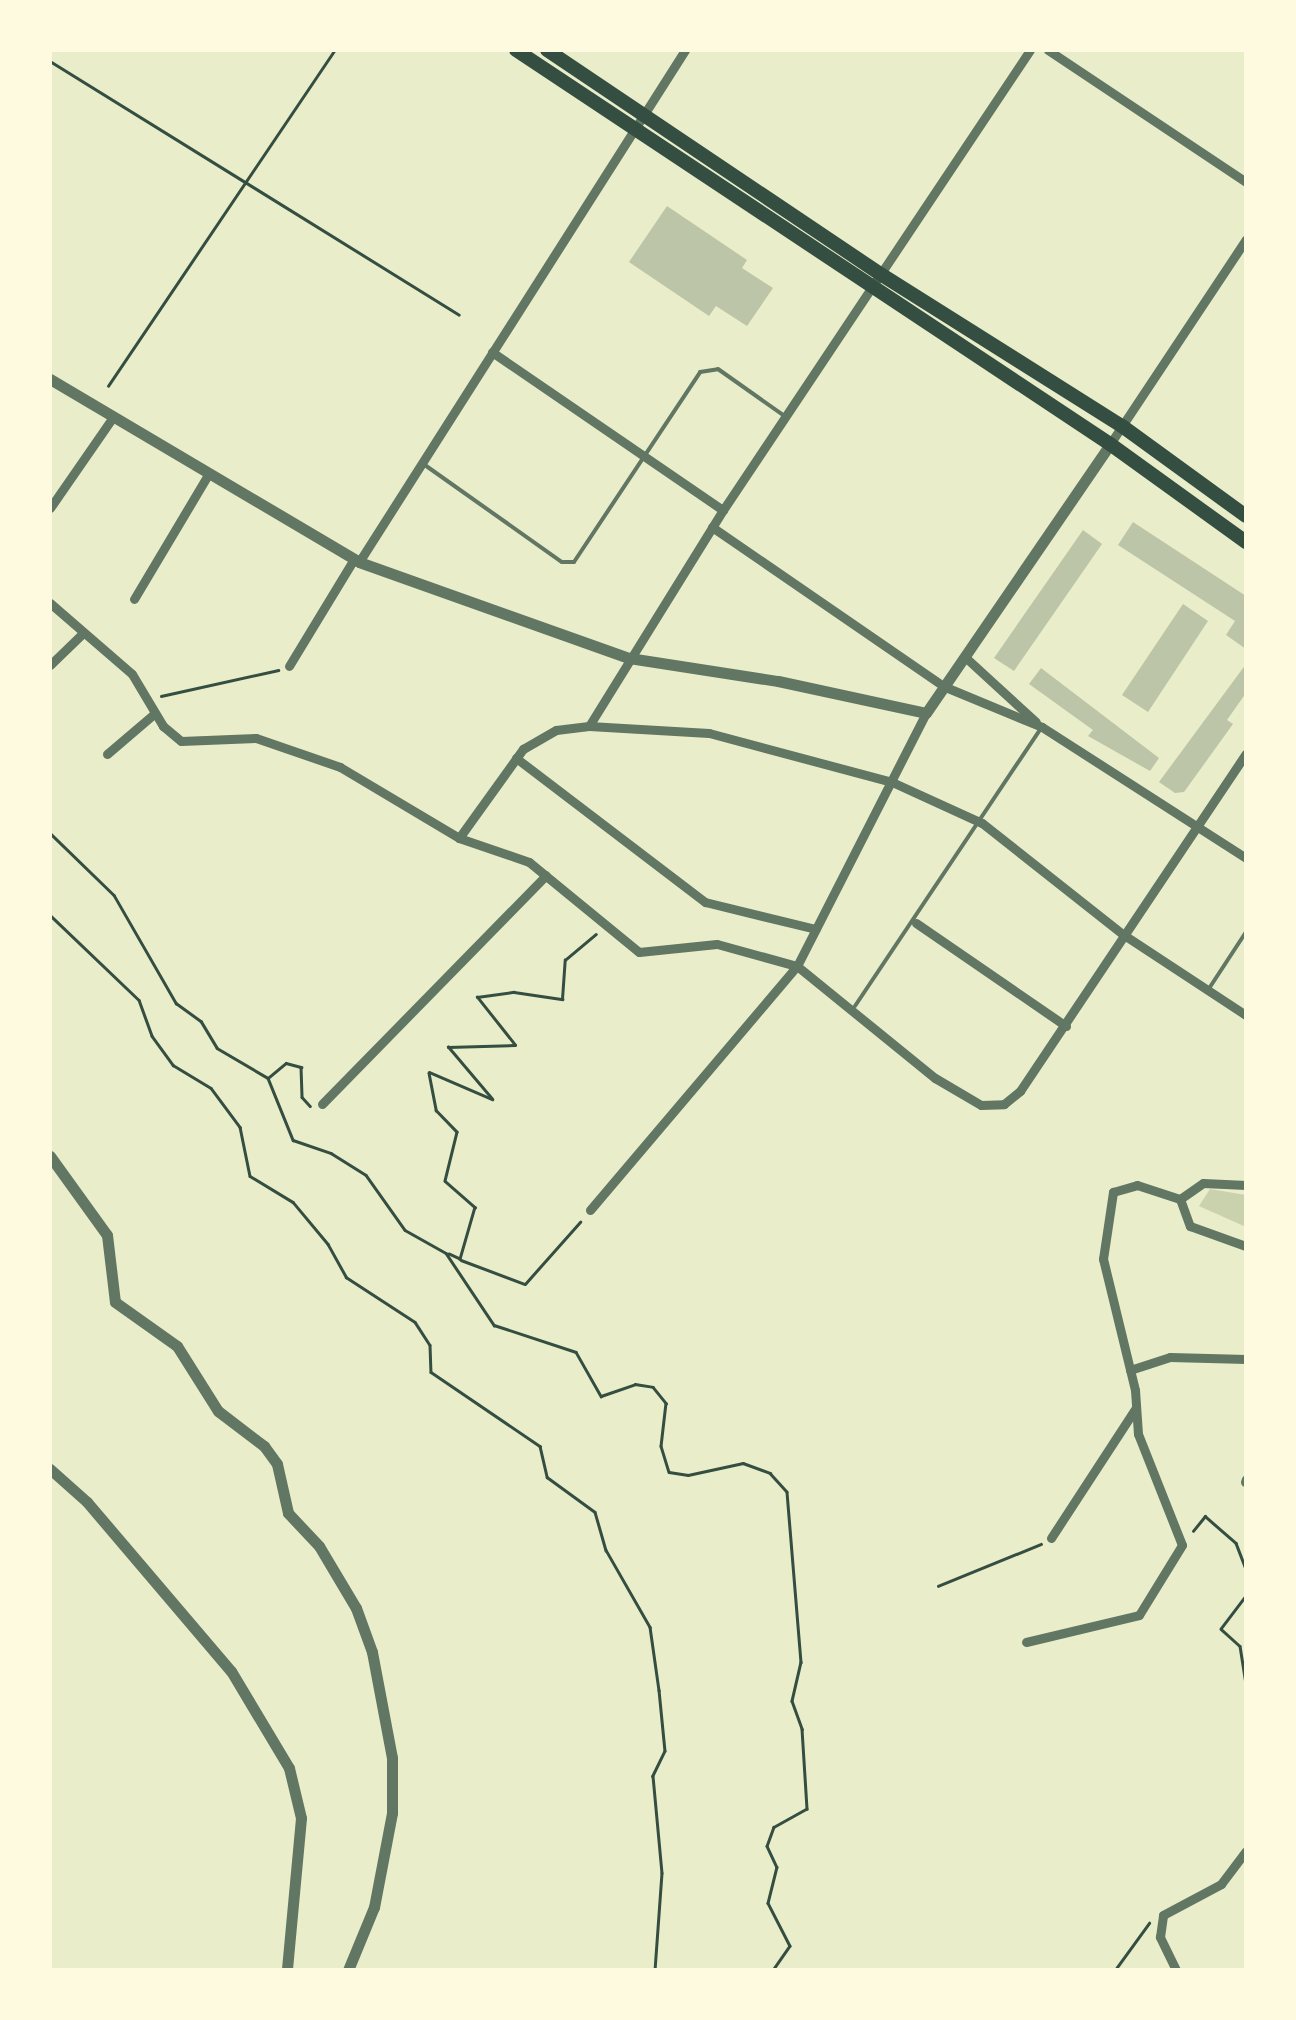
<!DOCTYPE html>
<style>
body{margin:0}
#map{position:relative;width:1296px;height:2020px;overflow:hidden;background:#e9edc9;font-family:Helvetica,sans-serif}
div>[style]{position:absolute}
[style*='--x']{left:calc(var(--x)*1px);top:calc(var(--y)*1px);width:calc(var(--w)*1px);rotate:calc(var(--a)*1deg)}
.green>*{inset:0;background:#cad2ad}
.building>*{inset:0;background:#bcc5a7}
.path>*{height:2.5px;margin:-1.25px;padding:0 1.25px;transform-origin:1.25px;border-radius:1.25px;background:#344e41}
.service>*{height:4px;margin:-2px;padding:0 2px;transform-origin:2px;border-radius:2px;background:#617663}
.minor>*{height:9px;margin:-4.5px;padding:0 4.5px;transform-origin:4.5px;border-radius:4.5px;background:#617663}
.tertiary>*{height:11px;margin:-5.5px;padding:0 5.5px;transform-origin:5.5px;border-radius:5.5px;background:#617663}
.primary>*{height:14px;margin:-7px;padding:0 7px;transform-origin:7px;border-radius:7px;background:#344e41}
span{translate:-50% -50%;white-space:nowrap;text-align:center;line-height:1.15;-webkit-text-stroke:10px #fefae0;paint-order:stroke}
.frame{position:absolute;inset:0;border:52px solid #fefae0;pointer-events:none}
</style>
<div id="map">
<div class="green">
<div style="clip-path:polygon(1210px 1189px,1246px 1195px,1246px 1227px,1199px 1206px)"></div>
</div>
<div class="building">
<div style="clip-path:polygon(667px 206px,747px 260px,742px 268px,773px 288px,747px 326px,716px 306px,709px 316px,629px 262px)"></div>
<div style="clip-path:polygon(1133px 522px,1246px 596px,1246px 649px,1226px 635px,1235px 621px,1118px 545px)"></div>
<div style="clip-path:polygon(1083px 530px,1102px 544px,1014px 671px,994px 658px)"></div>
<div style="clip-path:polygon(1183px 604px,1208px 621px,1148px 712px,1122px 695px)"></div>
<div style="clip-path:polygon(1246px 664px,1246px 693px,1227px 720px,1233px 724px,1184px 792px,1175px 793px,1159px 782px)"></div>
<div style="clip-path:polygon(1041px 668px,1159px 758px,1150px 771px,1088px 736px,1093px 730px,1029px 684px)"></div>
</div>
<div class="path">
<div style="--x:50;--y:61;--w:481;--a:31.8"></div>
<div style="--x:108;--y:386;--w:405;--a:-56"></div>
<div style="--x:161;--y:696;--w:120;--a:-12.5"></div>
<div style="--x:50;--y:833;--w:89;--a:44.1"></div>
<div style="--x:114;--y:895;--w:125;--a:60.1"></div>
<div style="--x:176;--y:1003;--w:31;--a:36"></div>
<div style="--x:201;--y:1021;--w:31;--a:59"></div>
<div style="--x:217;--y:1048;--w:59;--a:30.5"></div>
<div style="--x:268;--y:1078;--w:67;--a:68"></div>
<div style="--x:293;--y:1140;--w:40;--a:18.9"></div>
<div style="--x:331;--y:1153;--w:41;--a:32.2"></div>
<div style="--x:366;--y:1175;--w:67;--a:54.7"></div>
<div style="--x:405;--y:1230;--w:47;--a:29.3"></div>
<div style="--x:446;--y:1253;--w:87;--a:56.3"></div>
<div style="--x:494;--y:1325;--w:86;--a:18.2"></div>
<div style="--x:576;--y:1352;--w:51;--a:60.4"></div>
<div style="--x:601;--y:1396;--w:36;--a:-19"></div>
<div style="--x:635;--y:1384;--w:18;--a:9"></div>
<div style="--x:653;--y:1387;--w:21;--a:51"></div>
<div style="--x:666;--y:1403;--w:43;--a:96.6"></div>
<div style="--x:661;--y:1446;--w:27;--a:73"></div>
<div style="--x:669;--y:1472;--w:19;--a:9"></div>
<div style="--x:688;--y:1475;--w:56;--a:-12.3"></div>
<div style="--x:743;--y:1463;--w:29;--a:20"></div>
<div style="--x:770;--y:1473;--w:25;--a:48"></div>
<div style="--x:787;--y:1492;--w:171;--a:85.3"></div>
<div style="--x:801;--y:1662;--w:40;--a:103"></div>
<div style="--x:792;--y:1701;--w:30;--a:70"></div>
<div style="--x:802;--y:1729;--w:80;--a:86.4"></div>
<div style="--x:807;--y:1809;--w:38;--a:151"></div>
<div style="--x:774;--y:1827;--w:20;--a:110"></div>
<div style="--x:767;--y:1846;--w:23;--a:65"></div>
<div style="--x:777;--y:1867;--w:37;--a:104"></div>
<div style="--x:768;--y:1903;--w:48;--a:62.9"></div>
<div style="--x:790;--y:1946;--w:29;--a:125"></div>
<div style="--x:50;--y:915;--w:123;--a:43.7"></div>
<div style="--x:139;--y:1000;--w:38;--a:70"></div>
<div style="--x:152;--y:1036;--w:36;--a:54"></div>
<div style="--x:173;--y:1065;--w:44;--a:31.2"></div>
<div style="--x:211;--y:1088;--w:49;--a:53.4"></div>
<div style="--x:240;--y:1127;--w:50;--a:78.5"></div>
<div style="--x:250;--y:1176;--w:50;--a:31.2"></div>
<div style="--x:293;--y:1202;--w:55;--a:50.2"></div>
<div style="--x:328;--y:1244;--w:38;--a:61"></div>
<div style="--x:346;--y:1277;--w:82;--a:33.1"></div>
<div style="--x:415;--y:1322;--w:27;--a:57"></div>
<div style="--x:430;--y:1345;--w:27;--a:88"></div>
<div style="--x:431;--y:1372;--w:132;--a:34.2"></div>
<div style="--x:540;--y:1446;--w:32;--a:77"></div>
<div style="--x:547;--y:1477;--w:59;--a:36.1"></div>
<div style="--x:595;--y:1512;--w:40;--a:74"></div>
<div style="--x:606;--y:1550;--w:89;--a:60.3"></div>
<div style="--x:650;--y:1627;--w:64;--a:81.9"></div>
<div style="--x:659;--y:1690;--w:61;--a:84.4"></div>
<div style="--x:665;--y:1751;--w:28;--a:116"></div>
<div style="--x:653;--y:1776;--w:97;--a:84.7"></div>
<div style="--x:662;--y:1873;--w:97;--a:94.1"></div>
<div style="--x:429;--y:1072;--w:69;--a:23.2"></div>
<div style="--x:492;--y:1099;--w:68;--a:-130.2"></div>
<div style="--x:448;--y:1047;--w:67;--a:-1.7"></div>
<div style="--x:515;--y:1045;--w:61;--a:-128.4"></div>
<div style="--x:477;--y:997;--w:37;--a:-8"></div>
<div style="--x:514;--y:992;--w:49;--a:8.3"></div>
<div style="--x:562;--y:999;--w:39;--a:-86"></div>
<div style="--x:565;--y:960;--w:40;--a:-40"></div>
<div style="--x:429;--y:1073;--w:38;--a:79"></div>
<div style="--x:436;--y:1110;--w:30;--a:46"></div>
<div style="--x:457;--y:1132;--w:50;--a:103.8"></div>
<div style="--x:445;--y:1181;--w:40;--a:41"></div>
<div style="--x:475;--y:1207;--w:54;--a:106.1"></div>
<div style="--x:460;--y:1259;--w:12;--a:-156"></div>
<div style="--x:268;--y:1078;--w:23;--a:-40"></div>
<div style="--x:286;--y:1063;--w:16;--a:15"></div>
<div style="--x:301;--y:1067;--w:30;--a:88"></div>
<div style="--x:302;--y:1097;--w:12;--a:48"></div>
<div style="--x:461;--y:1260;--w:68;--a:20.6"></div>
<div style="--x:525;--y:1284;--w:83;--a:-48.4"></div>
<div style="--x:1193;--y:1531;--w:19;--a:-51"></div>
<div style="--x:1205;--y:1516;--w:41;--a:41.1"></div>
<div style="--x:1236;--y:1543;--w:28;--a:69"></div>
<div style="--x:938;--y:1586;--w:111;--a:-22.2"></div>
<div style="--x:1246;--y:1596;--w:41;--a:127.1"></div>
<div style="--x:1221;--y:1629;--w:25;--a:42"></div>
<div style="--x:1240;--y:1646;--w:38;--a:81"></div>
<div style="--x:1115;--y:1970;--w:58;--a:-54.1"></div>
</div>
<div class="service">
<div style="--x:422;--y:463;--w:171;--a:35.3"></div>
<div style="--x:562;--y:562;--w:12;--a:0"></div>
<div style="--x:574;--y:562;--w:228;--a:-56.4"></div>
<div style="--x:700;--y:372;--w:18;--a:-9"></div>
<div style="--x:718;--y:369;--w:80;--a:35.3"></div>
<div style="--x:1210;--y:987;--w:66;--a:-56.8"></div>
<div style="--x:855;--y:1006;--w:336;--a:-56.2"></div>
</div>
<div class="minor">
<div style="--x:1048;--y:50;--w:238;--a:33.7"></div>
<div style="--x:492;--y:352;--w:280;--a:34.4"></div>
<div style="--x:1110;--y:444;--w:246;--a:-56.4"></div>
<div style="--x:50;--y:508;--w:111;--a:-55.3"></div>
<div style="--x:712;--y:527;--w:280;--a:34.5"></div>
<div style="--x:943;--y:686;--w:107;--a:22.5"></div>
<div style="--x:1042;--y:727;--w:242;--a:32.7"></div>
<div style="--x:359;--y:562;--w:607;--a:-57.51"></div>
<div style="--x:134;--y:599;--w:144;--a:-59.2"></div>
<div style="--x:50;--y:603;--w:108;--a:40.9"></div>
<div style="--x:132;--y:674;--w:61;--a:59.2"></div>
<div style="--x:163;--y:726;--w:23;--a:40"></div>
<div style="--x:181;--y:741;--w:75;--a:-2.3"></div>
<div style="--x:256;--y:738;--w:89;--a:19"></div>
<div style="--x:340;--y:767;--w:139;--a:30.8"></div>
<div style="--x:459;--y:838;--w:74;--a:18.9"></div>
<div style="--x:529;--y:862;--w:142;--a:39.3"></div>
<div style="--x:639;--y:952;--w:78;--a:-5.9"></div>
<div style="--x:717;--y:944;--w:83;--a:15.4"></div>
<div style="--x:797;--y:966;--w:178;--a:39.1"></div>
<div style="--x:935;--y:1078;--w:53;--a:30.4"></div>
<div style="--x:981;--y:1105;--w:23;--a:-2"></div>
<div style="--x:1004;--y:1104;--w:21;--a:-39"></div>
<div style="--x:1020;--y:1091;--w:406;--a:-56.2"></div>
<div style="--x:965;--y:657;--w:96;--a:42.5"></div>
<div style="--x:50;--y:665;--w:46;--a:-44.1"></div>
<div style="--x:289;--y:666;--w:125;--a:-58.7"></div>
<div style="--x:589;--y:726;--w:120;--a:3.3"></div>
<div style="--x:709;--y:733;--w:189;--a:15"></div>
<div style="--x:892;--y:782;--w:99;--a:24.5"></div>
<div style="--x:982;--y:823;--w:181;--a:38.3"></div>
<div style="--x:1124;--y:935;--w:146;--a:33.3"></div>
<div style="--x:107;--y:754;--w:63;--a:-40.5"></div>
<div style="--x:516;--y:758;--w:238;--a:37.3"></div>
<div style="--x:705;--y:902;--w:114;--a:13.7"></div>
<div style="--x:459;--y:838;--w:110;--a:-54.3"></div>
<div style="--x:523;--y:749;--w:38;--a:-30"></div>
<div style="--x:556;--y:730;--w:33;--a:-7"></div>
<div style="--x:589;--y:726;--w:254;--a:-58.2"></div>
<div style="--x:723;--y:510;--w:553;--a:-56.28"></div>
<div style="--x:916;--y:923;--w:182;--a:34.5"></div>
<div style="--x:322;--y:1104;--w:320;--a:-45.6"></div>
<div style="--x:1246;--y:1185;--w:43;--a:-177.3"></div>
<div style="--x:1203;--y:1183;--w:28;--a:145"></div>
<div style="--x:1180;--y:1199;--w:29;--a:70"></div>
<div style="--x:1190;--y:1226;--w:59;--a:19.7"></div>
<div style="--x:590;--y:1210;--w:320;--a:-49.7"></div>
<div style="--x:797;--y:966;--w:284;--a:-63"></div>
<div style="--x:1130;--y:1370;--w:42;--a:-18"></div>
<div style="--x:1170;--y:1357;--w:76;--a:1.5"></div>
<div style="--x:1245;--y:1482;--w:3;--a:-72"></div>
<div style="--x:1051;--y:1538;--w:154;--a:-56.9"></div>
<div style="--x:1026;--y:1642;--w:116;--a:-13.4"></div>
<div style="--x:1139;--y:1615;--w:82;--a:-58.4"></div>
<div style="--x:1182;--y:1545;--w:119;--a:-111.6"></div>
<div style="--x:1138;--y:1434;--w:44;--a:-93.9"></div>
<div style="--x:1135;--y:1390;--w:135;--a:-103.7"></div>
<div style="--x:1103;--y:1259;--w:68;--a:-81.5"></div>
<div style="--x:1113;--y:1192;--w:25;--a:-16"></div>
<div style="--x:1137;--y:1185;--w:45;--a:18"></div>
<div style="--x:1176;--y:1970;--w:37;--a:-116"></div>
<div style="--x:1160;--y:1937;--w:22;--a:-82"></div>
<div style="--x:1163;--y:1915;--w:66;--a:-28.1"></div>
<div style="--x:1221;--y:1884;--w:41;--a:-52.9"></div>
</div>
<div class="tertiary">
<div style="--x:50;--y:379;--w:359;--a:30.6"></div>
<div style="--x:359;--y:562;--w:287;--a:19.6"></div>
<div style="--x:629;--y:658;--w:151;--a:8.8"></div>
<div style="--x:778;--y:681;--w:151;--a:12.2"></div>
<div style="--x:926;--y:713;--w:326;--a:-55.6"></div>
<div style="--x:50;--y:1156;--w:97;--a:54.2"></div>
<div style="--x:107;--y:1235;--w:67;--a:83.2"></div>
<div style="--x:115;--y:1302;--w:76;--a:35.4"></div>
<div style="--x:177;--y:1346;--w:77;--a:57.8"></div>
<div style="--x:218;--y:1411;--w:58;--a:37.3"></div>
<div style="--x:264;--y:1446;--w:22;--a:54"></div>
<div style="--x:277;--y:1464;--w:50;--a:77.3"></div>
<div style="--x:288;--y:1513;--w:45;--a:46.8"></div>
<div style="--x:319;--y:1546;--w:72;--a:59.2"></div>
<div style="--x:356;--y:1608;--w:47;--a:70"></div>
<div style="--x:372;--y:1652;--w:108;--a:79.3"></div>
<div style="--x:392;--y:1758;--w:55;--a:90"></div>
<div style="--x:392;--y:1813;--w:96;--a:100.8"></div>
<div style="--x:374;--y:1907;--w:68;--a:112.4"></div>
<div style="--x:50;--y:1469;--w:50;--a:41.7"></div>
<div style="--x:87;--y:1502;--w:222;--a:49.6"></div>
<div style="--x:231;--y:1671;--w:113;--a:59.1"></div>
<div style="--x:289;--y:1768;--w:51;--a:76.5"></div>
<div style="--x:301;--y:1818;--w:153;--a:95.3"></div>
</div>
<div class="primary">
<div style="--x:516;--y:50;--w:713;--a:33.56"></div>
<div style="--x:1110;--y:444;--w:168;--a:35.8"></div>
<div style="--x:547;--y:50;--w:404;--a:33.9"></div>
<div style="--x:882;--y:275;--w:284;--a:32.2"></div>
<div style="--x:1122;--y:426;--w:153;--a:36"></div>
</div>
<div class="frame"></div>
</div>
